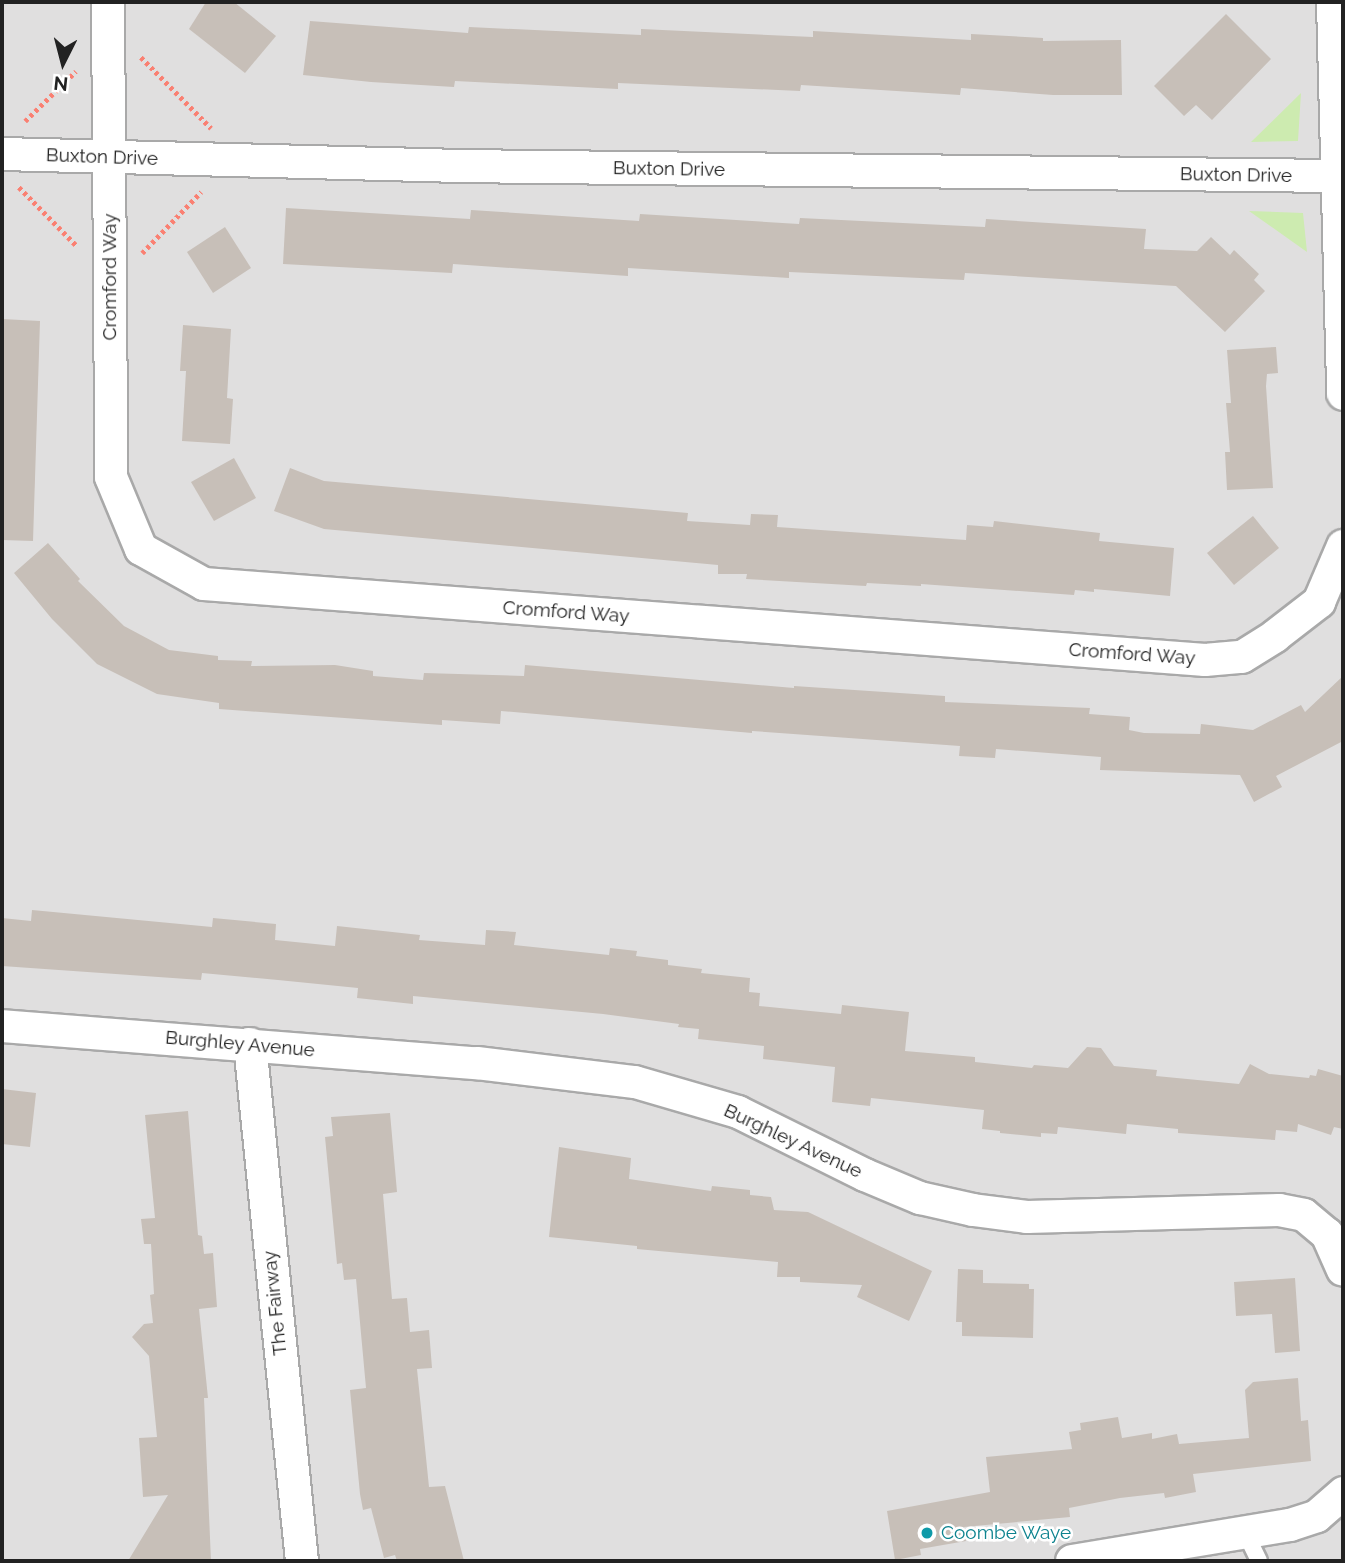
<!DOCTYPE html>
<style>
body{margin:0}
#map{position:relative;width:1345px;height:1563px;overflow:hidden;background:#f2efe9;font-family:Raleway,sans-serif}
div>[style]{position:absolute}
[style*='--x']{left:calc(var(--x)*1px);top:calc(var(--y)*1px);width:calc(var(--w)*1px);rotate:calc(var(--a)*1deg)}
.residential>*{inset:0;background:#e0dfdf}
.grass>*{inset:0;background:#cdebb0}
.building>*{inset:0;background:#c7bfb8}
.path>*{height:4.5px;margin-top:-2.25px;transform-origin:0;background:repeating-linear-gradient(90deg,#fa8072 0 3.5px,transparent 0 7px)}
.roads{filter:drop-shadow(2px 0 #a9a9a9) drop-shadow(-2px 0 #a9a9a9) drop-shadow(0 2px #a9a9a9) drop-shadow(0 -2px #a9a9a9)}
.lane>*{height:16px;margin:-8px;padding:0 8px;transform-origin:8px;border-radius:8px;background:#fff}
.street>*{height:32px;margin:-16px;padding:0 16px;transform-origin:16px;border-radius:16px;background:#fff}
.dots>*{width:19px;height:19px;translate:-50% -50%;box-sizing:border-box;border:4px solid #fff;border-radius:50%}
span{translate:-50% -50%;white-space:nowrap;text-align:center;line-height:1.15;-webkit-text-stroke:5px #fff;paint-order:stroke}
.street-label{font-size:19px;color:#222}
.culture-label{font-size:19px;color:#0d838f}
.left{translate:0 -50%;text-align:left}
.frame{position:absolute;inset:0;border:4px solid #222;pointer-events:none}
.north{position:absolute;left:28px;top:28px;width:70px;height:70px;-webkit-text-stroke:5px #fff;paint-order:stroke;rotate:186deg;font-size:19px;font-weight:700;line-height:28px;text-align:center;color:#222}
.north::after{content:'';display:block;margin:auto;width:24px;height:32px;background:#222;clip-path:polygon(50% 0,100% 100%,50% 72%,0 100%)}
</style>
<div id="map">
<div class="residential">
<div style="clip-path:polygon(2px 2px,1343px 2px,1343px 1561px,2px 1561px)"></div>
</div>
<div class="grass">
<div style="clip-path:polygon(1301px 93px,1298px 141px,1251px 142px)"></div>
<div style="clip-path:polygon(1249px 211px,1303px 213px,1307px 252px)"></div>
</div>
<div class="building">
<div style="clip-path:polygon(206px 2px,234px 2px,276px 36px,245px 73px,189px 29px)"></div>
<div style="clip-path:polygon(1226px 14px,1271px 59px,1212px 120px,1196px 105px,1184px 116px,1154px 86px)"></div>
<div style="clip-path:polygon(310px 21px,468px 33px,469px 27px,641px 35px,641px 29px,813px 37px,813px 31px,971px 40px,971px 34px,1043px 38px,1043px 41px,1121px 40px,1122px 95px,1053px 95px,961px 88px,960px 95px,801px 85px,800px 91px,618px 83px,618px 89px,455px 81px,454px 87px,371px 82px,303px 75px)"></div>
<div style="clip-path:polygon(286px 208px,470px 219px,471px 210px,639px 221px,640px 214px,799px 224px,800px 218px,985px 227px,986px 219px,1146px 229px,1144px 249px,1197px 251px,1211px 237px,1230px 255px,1234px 250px,1259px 274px,1254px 280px,1265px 291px,1225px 332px,1176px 286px,965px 273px,964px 280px,789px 272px,789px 278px,628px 268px,628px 276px,453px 264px,452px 273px,283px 264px)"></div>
<div style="clip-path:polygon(225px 227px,251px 268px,213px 293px,187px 252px)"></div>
<div style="clip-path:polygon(2px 319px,40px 321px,33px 541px,2px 540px)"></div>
<div style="clip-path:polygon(183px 325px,231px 329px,227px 398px,233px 399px,230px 444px,182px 441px,186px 371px,180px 371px)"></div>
<div style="clip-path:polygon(1276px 347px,1278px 373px,1267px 374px,1266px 386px,1273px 488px,1227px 490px,1225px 452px,1230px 452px,1226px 403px,1231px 403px,1227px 350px)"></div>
<div style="clip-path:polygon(234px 458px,256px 498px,214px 521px,191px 482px)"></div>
<div style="clip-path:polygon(290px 468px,324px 481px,688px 513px,687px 521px,750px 525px,751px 514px,778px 515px,777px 527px,966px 540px,967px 525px,993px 527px,994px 521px,1100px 533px,1099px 541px,1174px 548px,1170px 596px,1094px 589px,1094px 592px,1075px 590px,1074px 595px,921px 584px,921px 586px,867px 583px,866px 586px,746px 579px,747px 574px,718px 574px,718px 565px,324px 529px,274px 511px)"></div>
<div style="clip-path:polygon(1253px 516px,1279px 548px,1234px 585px,1207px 553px)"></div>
<div style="clip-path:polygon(48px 543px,80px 579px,78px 581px,124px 626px,169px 650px,218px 656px,218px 660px,252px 661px,251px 666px,335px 665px,373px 671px,373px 676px,423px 680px,424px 673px,524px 676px,525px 665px,794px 688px,794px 686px,945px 696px,945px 702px,1090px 708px,1089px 714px,1130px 717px,1129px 730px,1144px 733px,1200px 734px,1201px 724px,1253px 730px,1301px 705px,1305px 712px,1343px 676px,1343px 741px,1276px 776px,1282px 787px,1254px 802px,1240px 775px,1100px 770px,1101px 757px,996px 749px,995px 758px,959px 756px,960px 746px,752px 731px,752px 733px,501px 711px,500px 724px,442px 720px,442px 725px,219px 709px,219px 703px,157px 694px,97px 664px,52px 619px,14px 573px)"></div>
<div style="clip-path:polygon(32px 910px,212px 927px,213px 918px,276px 924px,275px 940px,335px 946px,337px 926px,420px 935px,419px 940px,485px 945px,486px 930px,516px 932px,514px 945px,609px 955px,610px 948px,637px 951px,636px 956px,668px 960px,668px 965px,702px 969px,701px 973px,750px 978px,749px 992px,760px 993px,759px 1006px,841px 1014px,842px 1005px,909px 1012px,905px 1051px,975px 1057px,975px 1062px,1032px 1068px,1034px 1065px,1068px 1068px,1087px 1047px,1101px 1048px,1114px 1066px,1157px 1070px,1156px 1076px,1239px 1084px,1250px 1064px,1269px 1074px,1309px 1078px,1310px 1075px,1316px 1076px,1318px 1069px,1343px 1076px,1343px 1129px,1334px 1127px,1331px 1135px,1298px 1124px,1297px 1132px,1276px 1130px,1275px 1140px,1178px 1133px,1178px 1129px,1127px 1124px,1126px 1134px,1058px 1127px,1057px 1134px,1041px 1133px,1041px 1137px,1000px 1133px,1000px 1131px,982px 1129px,984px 1110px,871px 1098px,870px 1106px,832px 1102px,835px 1067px,763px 1059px,764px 1046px,698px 1039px,699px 1029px,678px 1027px,679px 1024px,603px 1014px,413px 996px,413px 1004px,357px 998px,358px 988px,278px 980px,202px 973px,201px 980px,2px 966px,2px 918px,31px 921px)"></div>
<div style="clip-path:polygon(2px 1089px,36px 1093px,30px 1147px,2px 1144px)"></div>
<div style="clip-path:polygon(188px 1111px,198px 1235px,202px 1236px,204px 1254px,213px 1253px,217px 1307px,199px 1309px,208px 1398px,204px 1398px,211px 1561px,128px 1561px,168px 1495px,143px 1497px,139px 1438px,157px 1437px,149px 1356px,132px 1337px,144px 1324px,153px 1323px,150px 1295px,154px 1294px,151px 1244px,144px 1244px,141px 1219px,155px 1218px,145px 1115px)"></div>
<div style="clip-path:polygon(390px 1113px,397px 1192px,383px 1194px,392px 1299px,407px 1298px,410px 1332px,429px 1330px,432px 1368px,417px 1369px,429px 1487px,445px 1486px,464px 1561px,397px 1561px,395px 1555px,384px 1558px,371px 1508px,363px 1510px,360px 1494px,350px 1390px,366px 1388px,356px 1279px,344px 1280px,342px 1263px,337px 1264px,325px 1137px,333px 1136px,331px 1117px)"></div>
<div style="clip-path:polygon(559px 1147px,631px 1158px,629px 1179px,711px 1191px,712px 1186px,750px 1190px,750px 1195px,771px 1197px,774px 1210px,808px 1212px,932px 1271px,909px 1321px,857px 1297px,862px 1285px,800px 1282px,800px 1277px,777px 1277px,778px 1262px,637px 1249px,637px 1246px,549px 1237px)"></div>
<div style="clip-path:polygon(958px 1269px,983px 1270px,983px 1283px,1029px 1284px,1029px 1289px,1034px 1289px,1033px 1338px,962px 1336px,962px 1322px,956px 1322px)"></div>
<div style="clip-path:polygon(1295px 1278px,1300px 1351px,1275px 1353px,1272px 1314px,1236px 1316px,1234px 1282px)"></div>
<div style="clip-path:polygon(1298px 1378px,1301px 1421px,1308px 1420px,1311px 1461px,1193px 1474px,1196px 1492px,1165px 1498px,1164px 1493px,1120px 1498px,1069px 1508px,1070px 1517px,964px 1527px,966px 1541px,920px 1549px,921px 1555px,895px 1560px,887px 1511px,990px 1492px,986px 1457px,1072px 1449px,1069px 1432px,1081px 1430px,1080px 1423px,1118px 1417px,1122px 1438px,1152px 1433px,1152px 1439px,1177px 1434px,1179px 1444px,1249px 1438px,1245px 1390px,1253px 1382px)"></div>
</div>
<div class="path">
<div style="--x:141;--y:57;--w:100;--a:45.4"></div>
<div style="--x:25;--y:121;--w:71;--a:-44.4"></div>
<div style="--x:19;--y:187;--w:83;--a:45.5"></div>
<div style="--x:142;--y:253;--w:85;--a:-46"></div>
</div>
<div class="roads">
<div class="lane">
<div style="--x:1245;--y:1532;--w:32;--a:64"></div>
</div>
<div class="street">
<div style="--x:108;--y:2;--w:475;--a:89.6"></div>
<div style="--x:111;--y:477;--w:78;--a:67.4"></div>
<div style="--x:141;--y:549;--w:72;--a:29.1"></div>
<div style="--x:204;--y:584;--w:1004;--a:4.34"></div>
<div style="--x:1205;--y:660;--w:37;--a:-5"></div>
<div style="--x:1242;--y:657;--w:39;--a:-32"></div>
<div style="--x:1275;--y:636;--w:56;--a:-37.7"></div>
<div style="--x:1319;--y:602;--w:61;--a:-66.8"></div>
<div style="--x:1333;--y:2;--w:392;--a:88.5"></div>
<div style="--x:2;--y:154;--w:454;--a:1.5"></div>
<div style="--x:456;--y:166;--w:887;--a:0.65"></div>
<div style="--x:2;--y:1026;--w:476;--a:4.5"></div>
<div style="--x:477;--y:1063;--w:159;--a:6.9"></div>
<div style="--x:635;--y:1082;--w:107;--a:16.2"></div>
<div style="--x:738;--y:1112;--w:142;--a:26.4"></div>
<div style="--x:865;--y:1175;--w:60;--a:22.7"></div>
<div style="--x:920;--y:1198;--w:54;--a:12.8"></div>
<div style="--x:973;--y:1210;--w:54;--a:7.4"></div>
<div style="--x:1027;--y:1217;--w:252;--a:-1.6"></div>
<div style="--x:1279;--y:1210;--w:25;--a:11"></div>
<div style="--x:1304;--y:1215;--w:30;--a:40"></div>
<div style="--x:1327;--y:1234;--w:39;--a:66"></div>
<div style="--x:250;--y:1044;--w:520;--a:84.26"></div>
<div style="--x:1072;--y:1561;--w:221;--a:-9.4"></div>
<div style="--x:1290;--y:1525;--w:28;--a:-18"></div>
<div style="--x:1317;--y:1516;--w:35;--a:-41"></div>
</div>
</div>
<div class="dots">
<div style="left:927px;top:1533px;background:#0f9aa8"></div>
</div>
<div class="street-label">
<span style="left:102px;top:157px;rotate:2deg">Buxton Drive</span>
<span style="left:669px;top:169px;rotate:1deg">Buxton Drive</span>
<span style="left:1236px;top:175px;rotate:1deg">Buxton Drive</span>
<span style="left:110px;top:277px;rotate:-90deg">Cromford Way</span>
<span style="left:566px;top:612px;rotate:4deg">Cromford Way</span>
<span style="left:1132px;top:654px;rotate:4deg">Cromford Way</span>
<span style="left:240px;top:1044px;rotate:5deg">Burghley Avenue</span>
<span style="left:793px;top:1141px;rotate:25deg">Burghley Avenue</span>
<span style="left:275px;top:1303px;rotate:-96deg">The Fairway</span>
</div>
<div class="culture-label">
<span class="left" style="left:941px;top:1533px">Coombe Waye</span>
</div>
<div class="frame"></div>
<div class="north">N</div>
</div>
